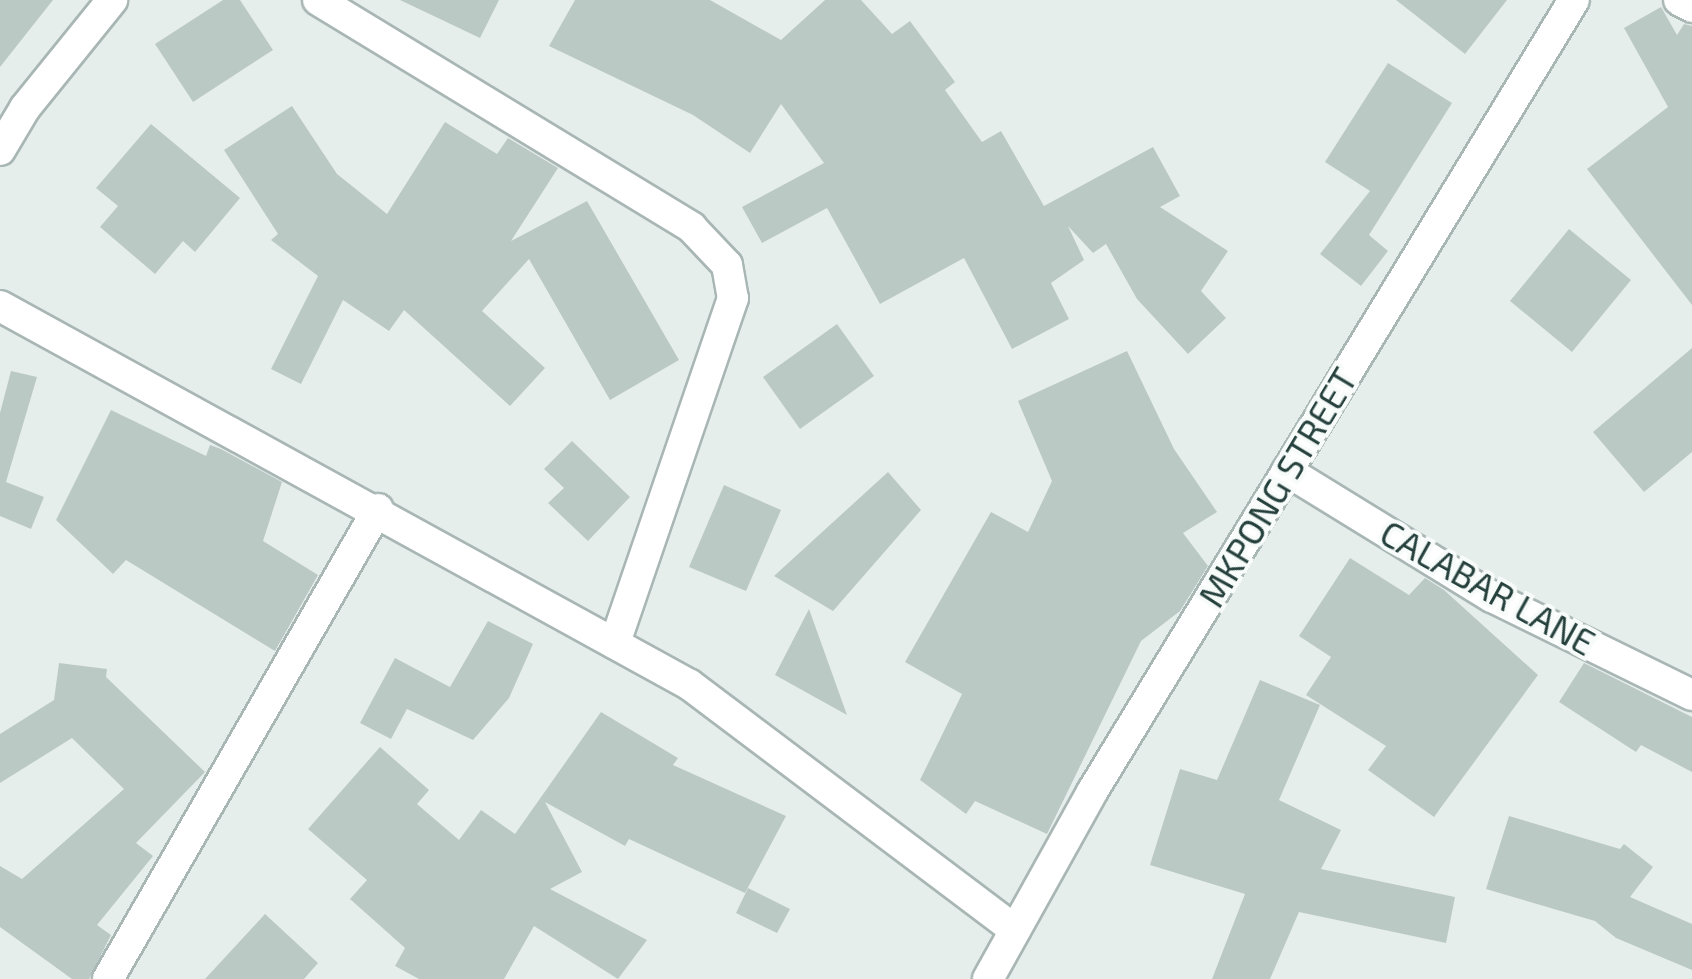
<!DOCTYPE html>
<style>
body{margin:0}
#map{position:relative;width:1692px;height:979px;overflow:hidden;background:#e6eeec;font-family:"Exo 2",sans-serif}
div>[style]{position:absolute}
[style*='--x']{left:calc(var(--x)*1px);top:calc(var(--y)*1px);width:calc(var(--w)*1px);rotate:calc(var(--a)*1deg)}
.building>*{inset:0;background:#bbc9c5}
.roads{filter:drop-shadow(2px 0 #a8b6b4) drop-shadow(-2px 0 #a8b6b4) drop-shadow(0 2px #a8b6b4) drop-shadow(0 -2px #a8b6b4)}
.street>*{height:30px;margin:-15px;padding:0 15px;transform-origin:15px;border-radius:15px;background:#fff}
span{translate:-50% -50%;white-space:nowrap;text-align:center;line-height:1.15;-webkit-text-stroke:8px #f7fbf9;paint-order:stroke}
.street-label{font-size:35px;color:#25403c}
</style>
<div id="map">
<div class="building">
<div style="clip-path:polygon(0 0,53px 0,0 67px)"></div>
<div style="clip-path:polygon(223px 0,240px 0,273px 50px,193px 102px,155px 44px)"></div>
<div style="clip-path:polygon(400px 0,499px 0,480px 38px)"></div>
<div style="clip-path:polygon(575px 0,710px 0,781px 40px,825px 0,861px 0,892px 34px,910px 21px,955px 82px,945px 90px,982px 142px,1001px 131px,1044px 206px,1153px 147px,1180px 196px,1160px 207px,1228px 251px,1201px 291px,1226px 318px,1188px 354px,1137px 299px,1106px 244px,1093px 253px,1068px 226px,1084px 260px,1051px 283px,1069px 319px,1012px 349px,964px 258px,880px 304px,827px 208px,762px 243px,742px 207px,824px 163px,781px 104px,750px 153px,693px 115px,549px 46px)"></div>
<div style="clip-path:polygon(1396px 0,1507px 0,1465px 54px)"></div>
<div style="clip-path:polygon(1661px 7px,1677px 35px,1684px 24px,1692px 26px,1692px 305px,1587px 169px,1668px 107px,1624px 28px)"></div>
<div style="clip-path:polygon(1388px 63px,1452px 103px,1369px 235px,1388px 251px,1361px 286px,1320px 254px,1370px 191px,1325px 162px)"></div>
<div style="clip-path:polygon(292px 106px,337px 174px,387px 214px,445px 122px,497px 154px,508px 138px,558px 168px,511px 241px,587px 201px,679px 360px,610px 400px,529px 259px,482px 311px,545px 368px,510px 406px,404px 310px,389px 331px,343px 300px,301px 384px,271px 369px,318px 276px,271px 240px,278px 234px,224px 150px)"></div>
<div style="clip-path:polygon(151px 124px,240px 198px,195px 252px,183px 241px,155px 274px,100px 227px,118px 206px,96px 188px)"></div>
<div style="clip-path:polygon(1569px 229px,1631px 280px,1572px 352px,1510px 301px)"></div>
<div style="clip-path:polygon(837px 324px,874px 376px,800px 429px,763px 377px)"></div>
<div style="clip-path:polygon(1692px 348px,1692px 452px,1644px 492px,1593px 432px)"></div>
<div style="clip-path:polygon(1127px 351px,1174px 449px,1217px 512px,1183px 533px,1208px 566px,1180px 611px,1141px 641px,1047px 834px,975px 801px,966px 814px,920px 780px,962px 694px,905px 662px,991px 512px,1028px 532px,1052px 481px,1018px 401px)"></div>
<div style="clip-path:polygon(11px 371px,37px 377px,6px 482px,44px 497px,31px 529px,0 516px,0 413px)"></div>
<div style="clip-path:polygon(111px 410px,206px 456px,210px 445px,221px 449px,282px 482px,263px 541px,318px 575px,275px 651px,126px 560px,113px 574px,56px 520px)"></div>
<div style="clip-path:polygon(572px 441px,630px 497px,588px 541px,548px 503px,564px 488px,544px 469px)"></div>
<div style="clip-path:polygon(888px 472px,921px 510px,833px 611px,774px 576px)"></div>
<div style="clip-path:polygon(724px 485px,781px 510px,746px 591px,689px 567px)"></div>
<div style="clip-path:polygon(1350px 558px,1409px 595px,1425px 578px,1444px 590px,1538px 675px,1434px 817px,1368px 770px,1386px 746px,1306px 695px,1331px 657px,1299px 636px)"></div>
<div style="clip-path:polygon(809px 609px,847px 715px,775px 675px)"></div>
<div style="clip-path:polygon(488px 621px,533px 644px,509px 698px,473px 740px,407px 709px,391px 739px,360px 723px,395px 658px,450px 687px)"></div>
<div style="clip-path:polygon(59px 663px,107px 669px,106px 677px,205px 772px,136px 843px,153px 856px,97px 925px,111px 935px,89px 979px,72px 979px,0 927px,0 866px,22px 879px,124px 789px,72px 738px,0 783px,0 734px,54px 700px)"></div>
<div style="clip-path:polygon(1584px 663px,1692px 717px,1692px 772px,1641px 745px,1636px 752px,1559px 702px)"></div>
<div style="clip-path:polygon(1260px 680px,1320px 705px,1279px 800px,1341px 830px,1321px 869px,1455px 897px,1446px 943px,1299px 912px,1270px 979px,1212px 979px,1245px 894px,1150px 865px,1180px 769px,1217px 780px)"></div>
<div style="clip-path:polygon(601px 712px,678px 758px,673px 765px,786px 816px,745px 893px,629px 839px,625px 846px,545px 802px,582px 872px,550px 889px,647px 940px,618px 979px,534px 926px,504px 979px,419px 979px,395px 966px,405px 948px,350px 899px,367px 880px,308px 829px,380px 747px,429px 790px,417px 804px,459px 840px,481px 810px,515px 834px)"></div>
<div style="clip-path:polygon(1509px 816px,1620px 849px,1624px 844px,1653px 867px,1630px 897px,1692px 924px,1692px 970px,1616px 938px,1595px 921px,1486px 889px)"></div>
<div style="clip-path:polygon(748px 888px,790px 909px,777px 933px,736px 913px)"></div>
<div style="clip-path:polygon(265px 914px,318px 963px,304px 979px,205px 979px)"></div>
</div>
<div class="roads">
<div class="street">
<div style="--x:318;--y:0;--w:437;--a:31.3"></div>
<div style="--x:691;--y:227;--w:52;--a:46.5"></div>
<div style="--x:727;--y:265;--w:34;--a:80"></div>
<div style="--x:733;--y:298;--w:365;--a:108.9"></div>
<div style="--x:1679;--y:0;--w:15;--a:28"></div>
<div style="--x:0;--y:150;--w:49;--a:-59.2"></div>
<div style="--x:25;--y:108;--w:139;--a:-51.1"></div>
<div style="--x:0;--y:306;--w:787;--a:28.78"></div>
<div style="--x:690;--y:685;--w:407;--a:37"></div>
<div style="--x:1287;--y:471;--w:241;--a:31.6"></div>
<div style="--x:1492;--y:597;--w:223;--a:26.1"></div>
<div style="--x:108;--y:979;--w:542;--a:-60.12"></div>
<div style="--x:988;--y:979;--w:214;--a:-60.9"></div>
<div style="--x:1092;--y:792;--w:927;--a:-58.68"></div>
</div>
</div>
<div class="street-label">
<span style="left:1277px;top:487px;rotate:-59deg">MKPONG STREET</span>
<span style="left:1488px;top:587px;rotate:29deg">CALABAR LANE</span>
</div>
</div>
